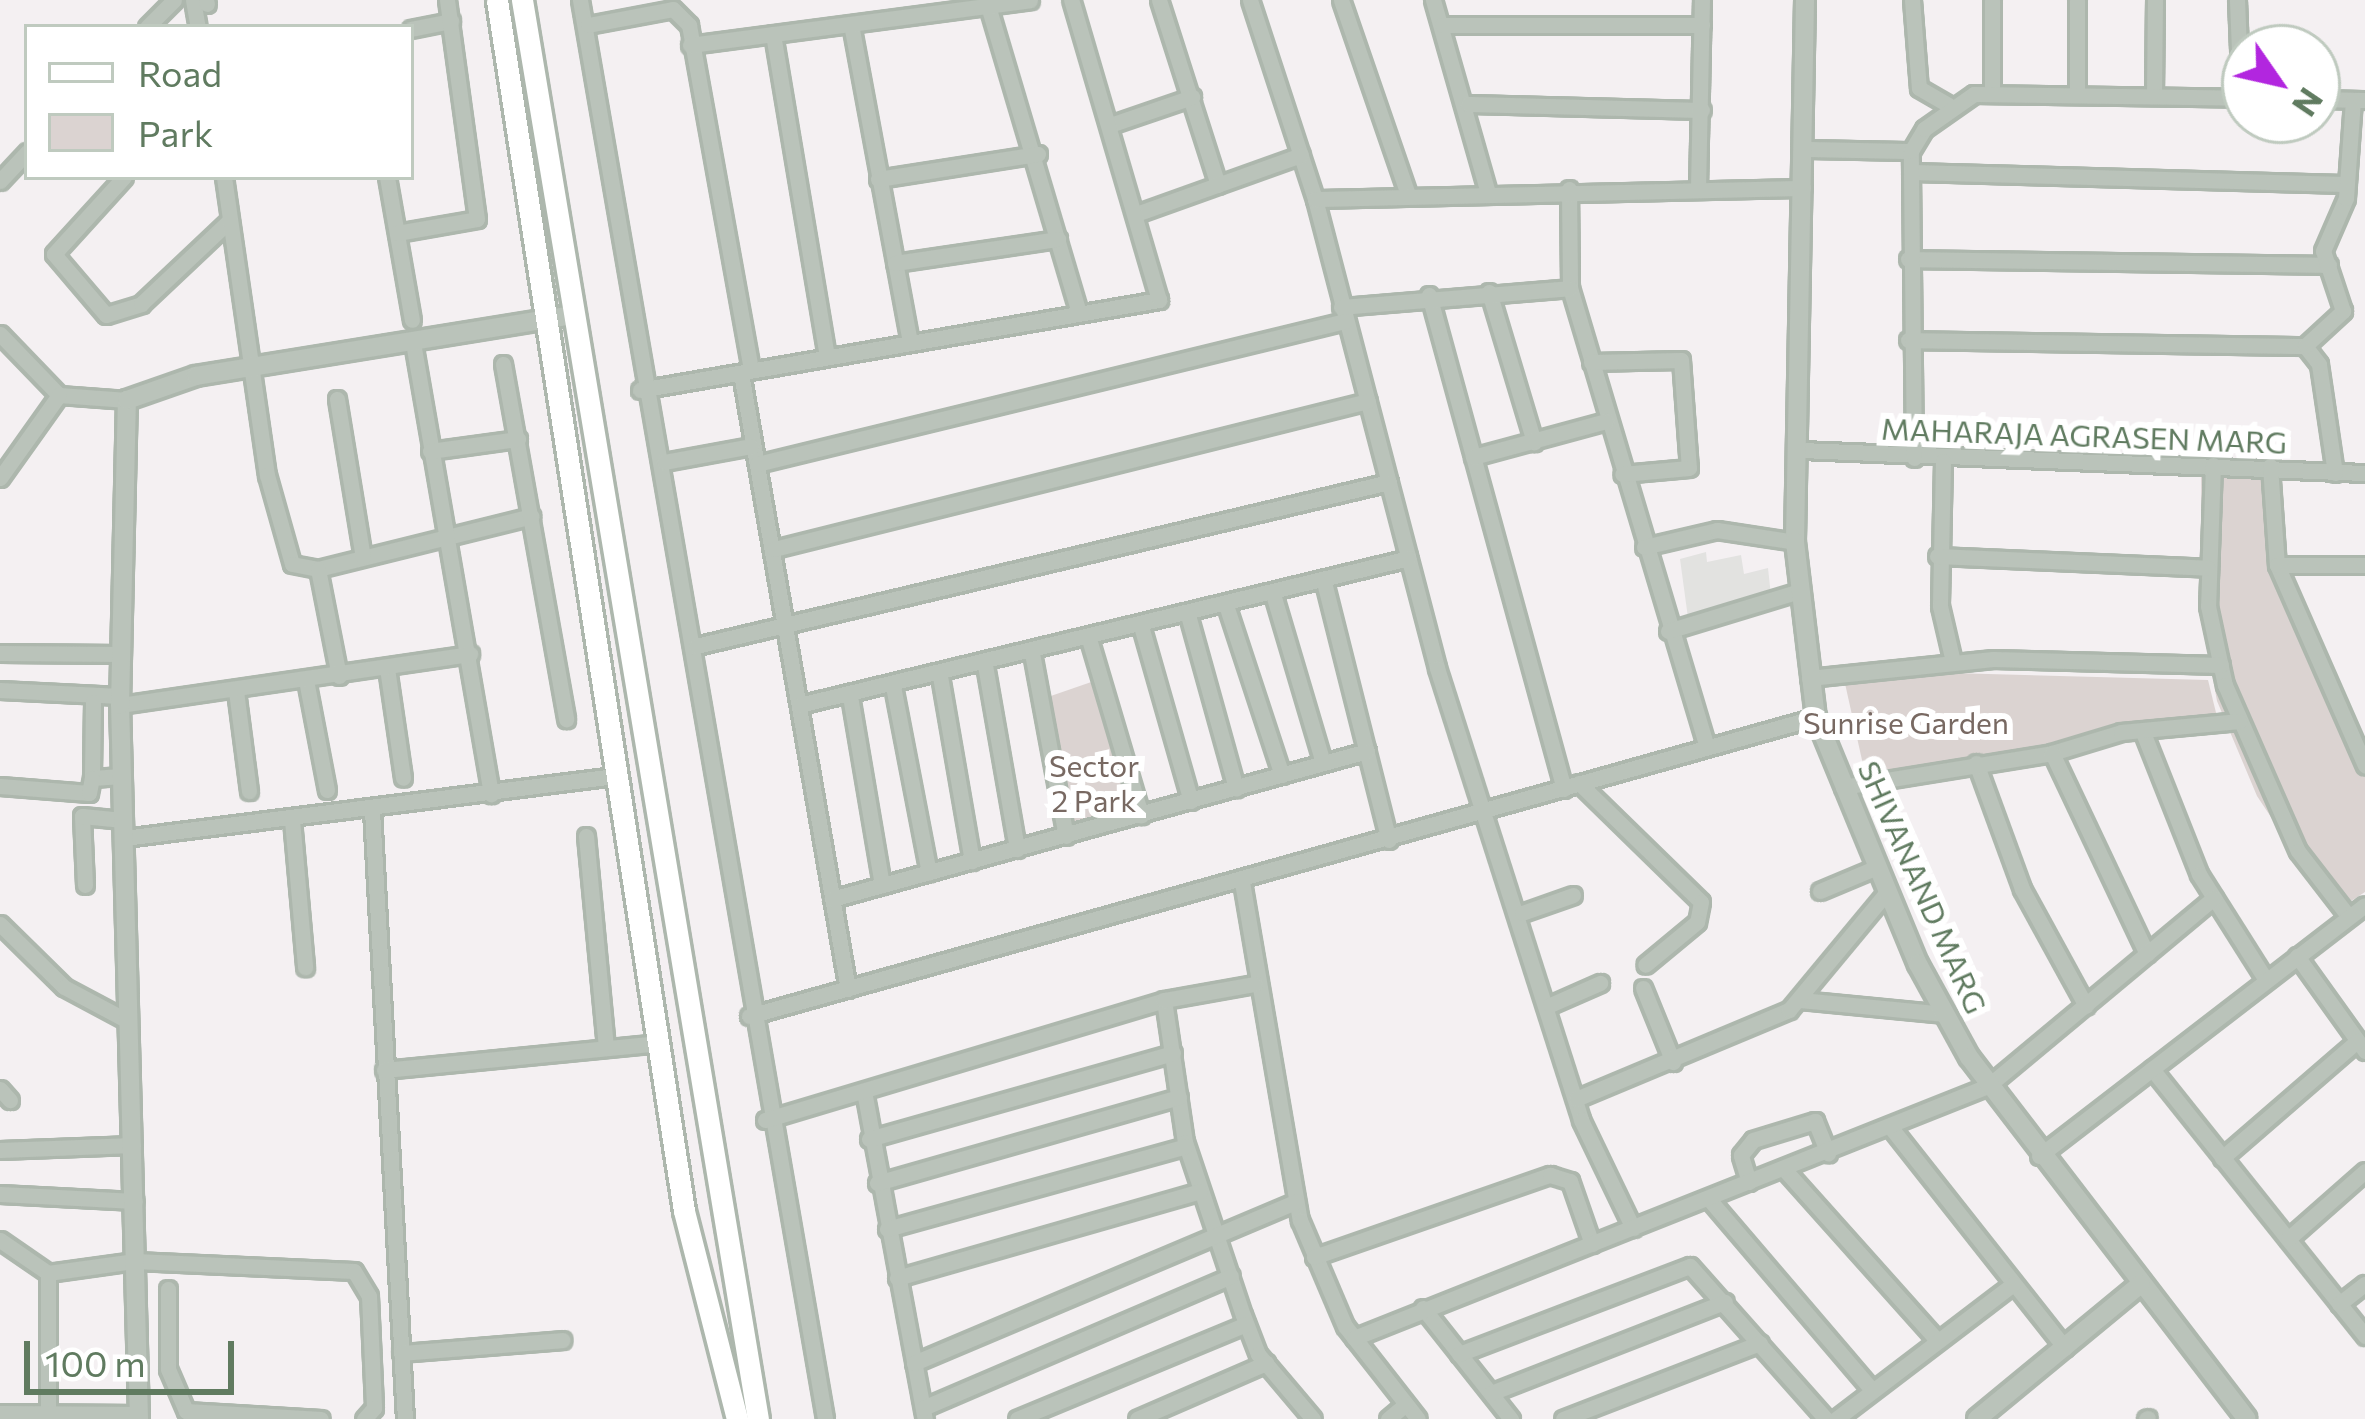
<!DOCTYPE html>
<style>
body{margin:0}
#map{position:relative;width:2365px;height:1419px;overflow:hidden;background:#f4f0f2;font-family:Commissioner,sans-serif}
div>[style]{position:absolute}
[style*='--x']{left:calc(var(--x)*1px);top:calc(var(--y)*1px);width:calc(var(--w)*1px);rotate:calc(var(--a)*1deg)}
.built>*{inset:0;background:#e2e2e0}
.green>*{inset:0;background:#dbd3d1}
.roads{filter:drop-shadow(3px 0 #adb7ad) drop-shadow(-3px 0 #adb7ad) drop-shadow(0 3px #adb7ad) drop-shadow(0 -3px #adb7ad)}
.minor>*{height:15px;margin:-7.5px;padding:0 7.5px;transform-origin:7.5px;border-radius:7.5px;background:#bac3ba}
.tertiary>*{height:18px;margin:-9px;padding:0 9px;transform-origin:9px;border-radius:9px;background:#bac3ba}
.secondary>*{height:21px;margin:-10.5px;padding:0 10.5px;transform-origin:10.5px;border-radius:10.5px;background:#fff}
span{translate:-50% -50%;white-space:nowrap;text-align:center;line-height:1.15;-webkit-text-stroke:12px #fff;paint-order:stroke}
.street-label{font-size:30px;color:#607b60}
.park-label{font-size:30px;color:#786962}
.legend{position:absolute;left:24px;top:24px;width:390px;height:156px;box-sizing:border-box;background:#fff;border:3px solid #bfcabf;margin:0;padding:15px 21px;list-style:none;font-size:36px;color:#607b60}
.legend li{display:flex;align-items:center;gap:24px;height:60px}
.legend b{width:60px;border:3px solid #bfcabf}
.north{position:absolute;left:2221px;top:24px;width:120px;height:120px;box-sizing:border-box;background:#fff;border:3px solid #bfcabf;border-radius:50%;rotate:124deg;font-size:33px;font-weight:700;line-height:48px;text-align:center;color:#607b60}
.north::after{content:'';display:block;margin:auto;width:42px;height:54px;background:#b226df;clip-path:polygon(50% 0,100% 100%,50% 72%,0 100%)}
.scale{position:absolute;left:24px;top:1341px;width:210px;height:54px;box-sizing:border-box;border:6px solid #607b60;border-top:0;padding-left:15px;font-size:36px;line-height:42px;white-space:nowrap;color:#607b60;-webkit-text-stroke:9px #fff;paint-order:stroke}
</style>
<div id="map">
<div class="built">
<div style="clip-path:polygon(1706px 552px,1707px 562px,1741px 555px,1744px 574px,1768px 568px,1771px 596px,1688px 618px,1680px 559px)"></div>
</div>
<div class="green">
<div style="clip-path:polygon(2201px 468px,2269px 472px,2273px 568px,2365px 767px,2365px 892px,2334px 912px,2257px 796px,2217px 701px,2202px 619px)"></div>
<div style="clip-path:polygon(1842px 670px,2208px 680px,2220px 729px,1866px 778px)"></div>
<div style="clip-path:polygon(1100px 679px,1138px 813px,1068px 833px,1045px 698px)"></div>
</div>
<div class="roads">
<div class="minor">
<div style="--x:193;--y:0;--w:27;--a:80"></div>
<div style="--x:206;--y:0;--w:4;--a:76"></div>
<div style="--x:580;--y:0;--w:1440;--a:80.2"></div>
<div style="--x:1159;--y:0;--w:194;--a:72.3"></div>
<div style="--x:1250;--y:0;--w:209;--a:71.9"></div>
<div style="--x:1315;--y:199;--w:485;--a:75.4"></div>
<div style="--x:1437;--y:668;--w:474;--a:72.3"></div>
<div style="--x:1581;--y:1120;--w:120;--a:64.3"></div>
<div style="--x:1341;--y:0;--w:203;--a:71"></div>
<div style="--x:1433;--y:0;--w:198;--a:74.1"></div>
<div style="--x:1912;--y:0;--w:88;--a:85.5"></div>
<div style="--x:1919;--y:88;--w:34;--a:30"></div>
<div style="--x:2237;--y:0;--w:98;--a:87.7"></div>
<div style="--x:989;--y:9;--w:317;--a:73.5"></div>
<div style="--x:851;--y:24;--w:323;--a:79.5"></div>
<div style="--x:588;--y:25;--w:86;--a:-10.7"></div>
<div style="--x:673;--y:9;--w:23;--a:45"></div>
<div style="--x:689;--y:25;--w:351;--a:79.8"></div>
<div style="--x:1442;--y:25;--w:260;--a:0"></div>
<div style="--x:147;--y:27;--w:38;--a:-45"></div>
<div style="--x:411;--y:29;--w:41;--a:-11.3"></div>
<div style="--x:773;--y:34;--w:327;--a:80.5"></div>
<div style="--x:690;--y:45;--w:343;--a:-7.5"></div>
<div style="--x:2077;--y:93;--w:93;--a:-90"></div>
<div style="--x:1992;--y:94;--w:94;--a:-90"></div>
<div style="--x:2154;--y:94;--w:94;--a:-89.4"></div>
<div style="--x:2317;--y:99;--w:48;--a:1.2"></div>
<div style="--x:1468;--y:104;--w:234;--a:1.5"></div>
<div style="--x:1110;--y:125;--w:87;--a:-18.9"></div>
<div style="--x:1803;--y:149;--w:108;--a:1.1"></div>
<div style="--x:1911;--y:172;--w:435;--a:1.6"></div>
<div style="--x:124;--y:177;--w:104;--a:132.3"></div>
<div style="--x:54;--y:254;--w:80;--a:49.6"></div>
<div style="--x:106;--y:315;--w:37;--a:-17"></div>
<div style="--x:141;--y:304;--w:122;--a:-43.3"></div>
<div style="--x:224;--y:177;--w:301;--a:81.8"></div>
<div style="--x:267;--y:475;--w:92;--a:74.3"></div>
<div style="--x:292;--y:564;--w:26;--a:11"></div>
<div style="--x:318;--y:569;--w:220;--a:-13.9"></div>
<div style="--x:387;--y:177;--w:145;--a:80.1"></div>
<div style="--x:878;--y:179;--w:162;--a:-8.9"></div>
<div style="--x:0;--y:181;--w:40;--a:-47"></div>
<div style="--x:1569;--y:189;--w:99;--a:89.4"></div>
<div style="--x:1570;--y:288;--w:475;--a:73.4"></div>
<div style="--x:1698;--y:189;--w:189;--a:-88.8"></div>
<div style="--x:1315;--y:199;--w:488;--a:-1.3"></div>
<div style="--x:1139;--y:213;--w:172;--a:-19.7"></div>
<div style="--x:397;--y:233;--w:81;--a:-9.9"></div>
<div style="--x:477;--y:219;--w:221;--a:-97.8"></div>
<div style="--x:1908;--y:259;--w:421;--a:0.8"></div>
<div style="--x:895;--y:263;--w:165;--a:-8.4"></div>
<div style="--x:1489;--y:292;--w:157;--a:73.3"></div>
<div style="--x:1429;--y:295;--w:512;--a:74.72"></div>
<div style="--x:1341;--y:307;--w:230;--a:-4.7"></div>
<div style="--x:0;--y:334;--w:85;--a:46"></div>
<div style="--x:59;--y:395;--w:68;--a:4.2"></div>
<div style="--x:1908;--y:340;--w:397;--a:0.9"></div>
<div style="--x:414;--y:348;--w:453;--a:80.2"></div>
<div style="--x:1591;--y:362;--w:90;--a:-1.3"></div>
<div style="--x:1681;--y:360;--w:108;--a:85.8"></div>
<div style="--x:1689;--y:468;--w:67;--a:174.9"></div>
<div style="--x:503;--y:364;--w:361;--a:79.9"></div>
<div style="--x:741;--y:373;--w:625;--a:80.15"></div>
<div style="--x:640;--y:390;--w:527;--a:-9.84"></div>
<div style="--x:1159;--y:300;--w:313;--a:-106.3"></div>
<div style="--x:337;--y:399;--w:160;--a:80.7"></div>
<div style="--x:1801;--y:450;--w:564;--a:2.34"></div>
<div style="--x:430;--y:451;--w:89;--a:-7.8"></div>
<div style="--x:1473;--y:457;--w:138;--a:-15.1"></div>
<div style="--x:1914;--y:458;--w:307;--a:-90.6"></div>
<div style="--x:1911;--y:151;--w:26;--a:-59"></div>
<div style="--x:1924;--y:129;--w:61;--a:-35"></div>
<div style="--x:1974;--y:94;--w:271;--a:0.8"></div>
<div style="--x:1943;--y:461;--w:145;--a:91.2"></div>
<div style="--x:1940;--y:606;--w:57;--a:76.9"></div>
<div style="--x:664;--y:462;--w:89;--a:-10.3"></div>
<div style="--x:757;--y:464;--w:605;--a:-13.67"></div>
<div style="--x:2213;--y:465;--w:141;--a:92"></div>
<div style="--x:2208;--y:606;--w:81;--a:77.9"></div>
<div style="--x:2225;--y:685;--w:181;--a:66.3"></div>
<div style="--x:2298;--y:851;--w:83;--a:52.3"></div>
<div style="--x:2270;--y:466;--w:99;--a:86"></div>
<div style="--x:2277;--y:565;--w:219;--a:66.3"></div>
<div style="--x:2335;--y:473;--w:110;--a:-98.4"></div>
<div style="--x:2319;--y:364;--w:23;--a:-128"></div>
<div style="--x:2305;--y:346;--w:52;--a:-42.6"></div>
<div style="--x:2343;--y:311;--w:63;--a:-108.4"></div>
<div style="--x:2323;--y:251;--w:58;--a:-66.5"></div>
<div style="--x:2346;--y:198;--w:98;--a:-85.9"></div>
<div style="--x:0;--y:478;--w:102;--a:-54.6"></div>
<div style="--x:1644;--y:547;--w:75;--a:-13.1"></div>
<div style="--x:1717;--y:530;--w:79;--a:8.7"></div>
<div style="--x:774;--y:549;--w:612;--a:-13.99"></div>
<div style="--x:1937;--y:556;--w:271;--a:2.5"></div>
<div style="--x:2277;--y:565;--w:88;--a:0"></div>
<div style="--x:318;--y:569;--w:109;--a:78.9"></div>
<div style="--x:1324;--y:582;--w:266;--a:75.9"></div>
<div style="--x:1273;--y:594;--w:176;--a:73.5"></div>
<div style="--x:1226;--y:605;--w:179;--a:71.8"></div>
<div style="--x:1188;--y:615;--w:180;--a:74.5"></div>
<div style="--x:1141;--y:626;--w:182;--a:74.1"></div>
<div style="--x:1668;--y:631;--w:138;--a:-16.9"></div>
<div style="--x:1089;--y:639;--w:184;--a:73.5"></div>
<div style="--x:696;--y:646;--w:712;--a:-13.31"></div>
<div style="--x:0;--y:653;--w:120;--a:0.5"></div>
<div style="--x:1032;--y:653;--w:186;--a:79.5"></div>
<div style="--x:985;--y:665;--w:187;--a:80.1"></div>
<div style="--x:387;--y:668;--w:111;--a:81.7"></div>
<div style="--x:940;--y:676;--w:188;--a:80.2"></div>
<div style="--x:1809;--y:678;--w:185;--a:-5.9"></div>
<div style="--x:1993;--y:659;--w:228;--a:1.5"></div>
<div style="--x:306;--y:680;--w:112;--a:79.2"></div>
<div style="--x:893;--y:686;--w:190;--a:79.1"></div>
<div style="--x:0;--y:690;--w:120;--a:2.9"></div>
<div style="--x:236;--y:691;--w:101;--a:82.6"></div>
<div style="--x:850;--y:696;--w:192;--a:80.4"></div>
<div style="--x:93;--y:702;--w:76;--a:90.8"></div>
<div style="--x:92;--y:778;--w:30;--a:-4"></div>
<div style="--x:120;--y:705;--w:354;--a:-8.3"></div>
<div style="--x:799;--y:705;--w:627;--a:-13.55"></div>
<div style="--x:2144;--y:735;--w:149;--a:68.4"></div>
<div style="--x:2199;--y:874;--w:125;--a:57.7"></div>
<div style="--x:2052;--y:753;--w:72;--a:-16.9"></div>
<div style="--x:2121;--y:732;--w:119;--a:-5.3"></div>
<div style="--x:1976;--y:763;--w:134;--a:69.9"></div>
<div style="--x:2022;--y:889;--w:133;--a:61.3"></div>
<div style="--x:1579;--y:783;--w:170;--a:44.3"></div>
<div style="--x:1701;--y:902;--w:20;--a:101"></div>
<div style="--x:1697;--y:922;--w:67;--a:140.4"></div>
<div style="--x:0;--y:786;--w:89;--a:4.5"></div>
<div style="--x:89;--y:793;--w:15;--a:-79"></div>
<div style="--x:1843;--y:787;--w:212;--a:-9.2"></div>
<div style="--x:2052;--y:753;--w:222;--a:64.7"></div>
<div style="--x:372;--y:810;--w:610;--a:86.9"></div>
<div style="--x:292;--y:820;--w:148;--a:84.9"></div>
<div style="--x:586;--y:836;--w:211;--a:84.6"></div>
<div style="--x:124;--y:838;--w:498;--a:-7.2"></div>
<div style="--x:1242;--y:882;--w:343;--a:80.3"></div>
<div style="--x:1300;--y:1220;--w:115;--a:67"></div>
<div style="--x:1345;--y:1326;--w:118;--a:51.9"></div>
<div style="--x:85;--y:885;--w:69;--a:-92.5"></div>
<div style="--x:82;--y:816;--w:41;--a:5.6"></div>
<div style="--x:1820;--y:891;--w:60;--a:-22.7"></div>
<div style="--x:832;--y:899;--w:555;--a:-15.46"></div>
<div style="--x:1522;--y:913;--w:54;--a:-19.4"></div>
<div style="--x:0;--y:924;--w:90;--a:44.5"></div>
<div style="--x:64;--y:987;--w:72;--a:28"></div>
<div style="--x:2297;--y:956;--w:117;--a:54.4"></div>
<div style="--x:1643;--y:988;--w:80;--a:67.9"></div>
<div style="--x:1164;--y:1000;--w:144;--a:81.6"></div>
<div style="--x:1185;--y:1142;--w:182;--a:71.5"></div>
<div style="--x:1243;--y:1315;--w:42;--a:69"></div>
<div style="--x:1258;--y:1354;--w:85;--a:49.8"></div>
<div style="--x:1800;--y:1000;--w:146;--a:5.5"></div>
<div style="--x:1550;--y:1005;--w:55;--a:-23.7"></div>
<div style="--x:749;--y:1016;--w:1108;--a:-15.65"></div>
<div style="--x:2152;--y:1069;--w:342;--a:51.4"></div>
<div style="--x:384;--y:1070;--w:275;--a:-5.6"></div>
<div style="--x:0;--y:1089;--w:15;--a:48"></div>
<div style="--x:864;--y:1091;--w:334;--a:79.5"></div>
<div style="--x:1576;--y:1099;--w:231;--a:-22.7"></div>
<div style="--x:1789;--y:1010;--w:152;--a:-50.3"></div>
<div style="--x:765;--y:1120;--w:417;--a:-16.7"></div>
<div style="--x:1164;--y:1000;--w:92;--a:-10"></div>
<div style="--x:1892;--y:1129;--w:279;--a:51.7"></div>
<div style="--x:869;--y:1139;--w:316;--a:-15.8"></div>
<div style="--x:0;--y:1150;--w:133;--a:-2.2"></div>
<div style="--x:2039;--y:1156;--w:411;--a:-37.6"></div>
<div style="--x:2222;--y:1158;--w:179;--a:-40.9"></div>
<div style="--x:1784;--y:1169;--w:227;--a:48.2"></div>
<div style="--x:1749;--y:1182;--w:28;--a:-107"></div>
<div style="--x:1741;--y:1155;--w:19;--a:-51"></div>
<div style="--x:1753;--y:1140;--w:65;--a:-17"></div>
<div style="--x:1815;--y:1121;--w:35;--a:68"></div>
<div style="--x:877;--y:1183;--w:314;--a:-15.9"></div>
<div style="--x:0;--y:1194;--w:135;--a:3"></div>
<div style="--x:1708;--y:1198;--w:253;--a:49.5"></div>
<div style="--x:887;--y:1229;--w:310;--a:-15.5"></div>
<div style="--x:2288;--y:1239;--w:103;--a:-41.4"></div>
<div style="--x:0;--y:1240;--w:58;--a:34.5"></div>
<div style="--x:48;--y:1273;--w:88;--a:-7.9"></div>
<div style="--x:135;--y:1261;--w:219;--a:2.6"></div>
<div style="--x:354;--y:1271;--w:29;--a:59"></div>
<div style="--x:369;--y:1296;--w:112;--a:87.4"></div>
<div style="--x:374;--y:1408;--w:15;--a:132"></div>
<div style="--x:1314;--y:1257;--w:250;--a:-19.2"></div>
<div style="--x:1550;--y:1175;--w:21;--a:17"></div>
<div style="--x:1570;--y:1181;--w:67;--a:70.8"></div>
<div style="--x:48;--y:1273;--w:136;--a:90"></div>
<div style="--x:897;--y:1278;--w:315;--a:-16"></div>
<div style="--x:168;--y:1289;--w:80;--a:90"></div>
<div style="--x:168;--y:1369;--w:46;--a:66.8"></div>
<div style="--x:186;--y:1411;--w:135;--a:3.4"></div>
<div style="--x:2339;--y:1304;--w:33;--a:-38"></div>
<div style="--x:1423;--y:1308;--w:142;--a:51.6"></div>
<div style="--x:1354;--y:1338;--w:682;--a:-21.68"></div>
<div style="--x:1988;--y:1086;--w:294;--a:-39.8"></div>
<div style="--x:401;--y:1353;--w:162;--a:-4.6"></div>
<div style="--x:1459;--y:1354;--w:247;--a:-20.9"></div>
<div style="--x:1690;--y:1266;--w:205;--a:48.4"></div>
<div style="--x:914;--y:1363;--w:415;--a:-22.9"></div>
<div style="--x:1491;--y:1393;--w:251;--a:-21.3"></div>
<div style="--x:923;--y:1408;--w:335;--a:-23.2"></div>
<div style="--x:0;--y:1413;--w:139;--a:0.4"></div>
<div style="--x:1017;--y:1419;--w:248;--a:-22.5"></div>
<div style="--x:1137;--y:1419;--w:141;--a:-23.5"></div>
<div style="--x:1388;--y:1419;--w:23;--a:-40"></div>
<div style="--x:1563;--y:1419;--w:211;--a:-21.1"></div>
<div style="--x:1836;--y:1419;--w:223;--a:-37.3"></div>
<div style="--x:2146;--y:1419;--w:2;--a:-27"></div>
</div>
<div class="tertiary">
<div style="--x:1805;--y:0;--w:542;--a:91.06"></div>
<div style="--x:1795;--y:542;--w:176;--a:83.2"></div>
<div style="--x:1816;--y:717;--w:267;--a:67.6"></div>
<div style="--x:1918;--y:964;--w:106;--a:61.3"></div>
<div style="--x:1969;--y:1057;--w:456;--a:52.5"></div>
<div style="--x:139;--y:1419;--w:714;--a:-91.52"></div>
<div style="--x:120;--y:705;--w:305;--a:-88.7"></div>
<div style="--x:127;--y:400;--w:73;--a:-19.2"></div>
<div style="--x:196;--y:376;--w:383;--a:-9.2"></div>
<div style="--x:1977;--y:1419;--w:212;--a:-39.5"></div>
</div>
<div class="secondary">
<div style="--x:497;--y:0;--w:1225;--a:81.22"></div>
<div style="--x:684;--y:1211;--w:215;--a:75.7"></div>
<div style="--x:522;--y:0;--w:1438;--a:80.56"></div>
</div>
</div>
<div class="street-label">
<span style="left:2084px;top:435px;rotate:2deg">MAHARAJA AGRASEN MARG</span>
<span style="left:1923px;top:887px;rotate:66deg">SHIVANAND MARG</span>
</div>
<div class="park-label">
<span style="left:1906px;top:722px">Sunrise Garden</span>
<span style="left:1094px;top:782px">Sector<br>2 Park</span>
</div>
<ul class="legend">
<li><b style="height:15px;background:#fff"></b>Road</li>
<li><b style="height:33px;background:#dbd3d1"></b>Park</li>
</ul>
<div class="north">N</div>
<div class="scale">100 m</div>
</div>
